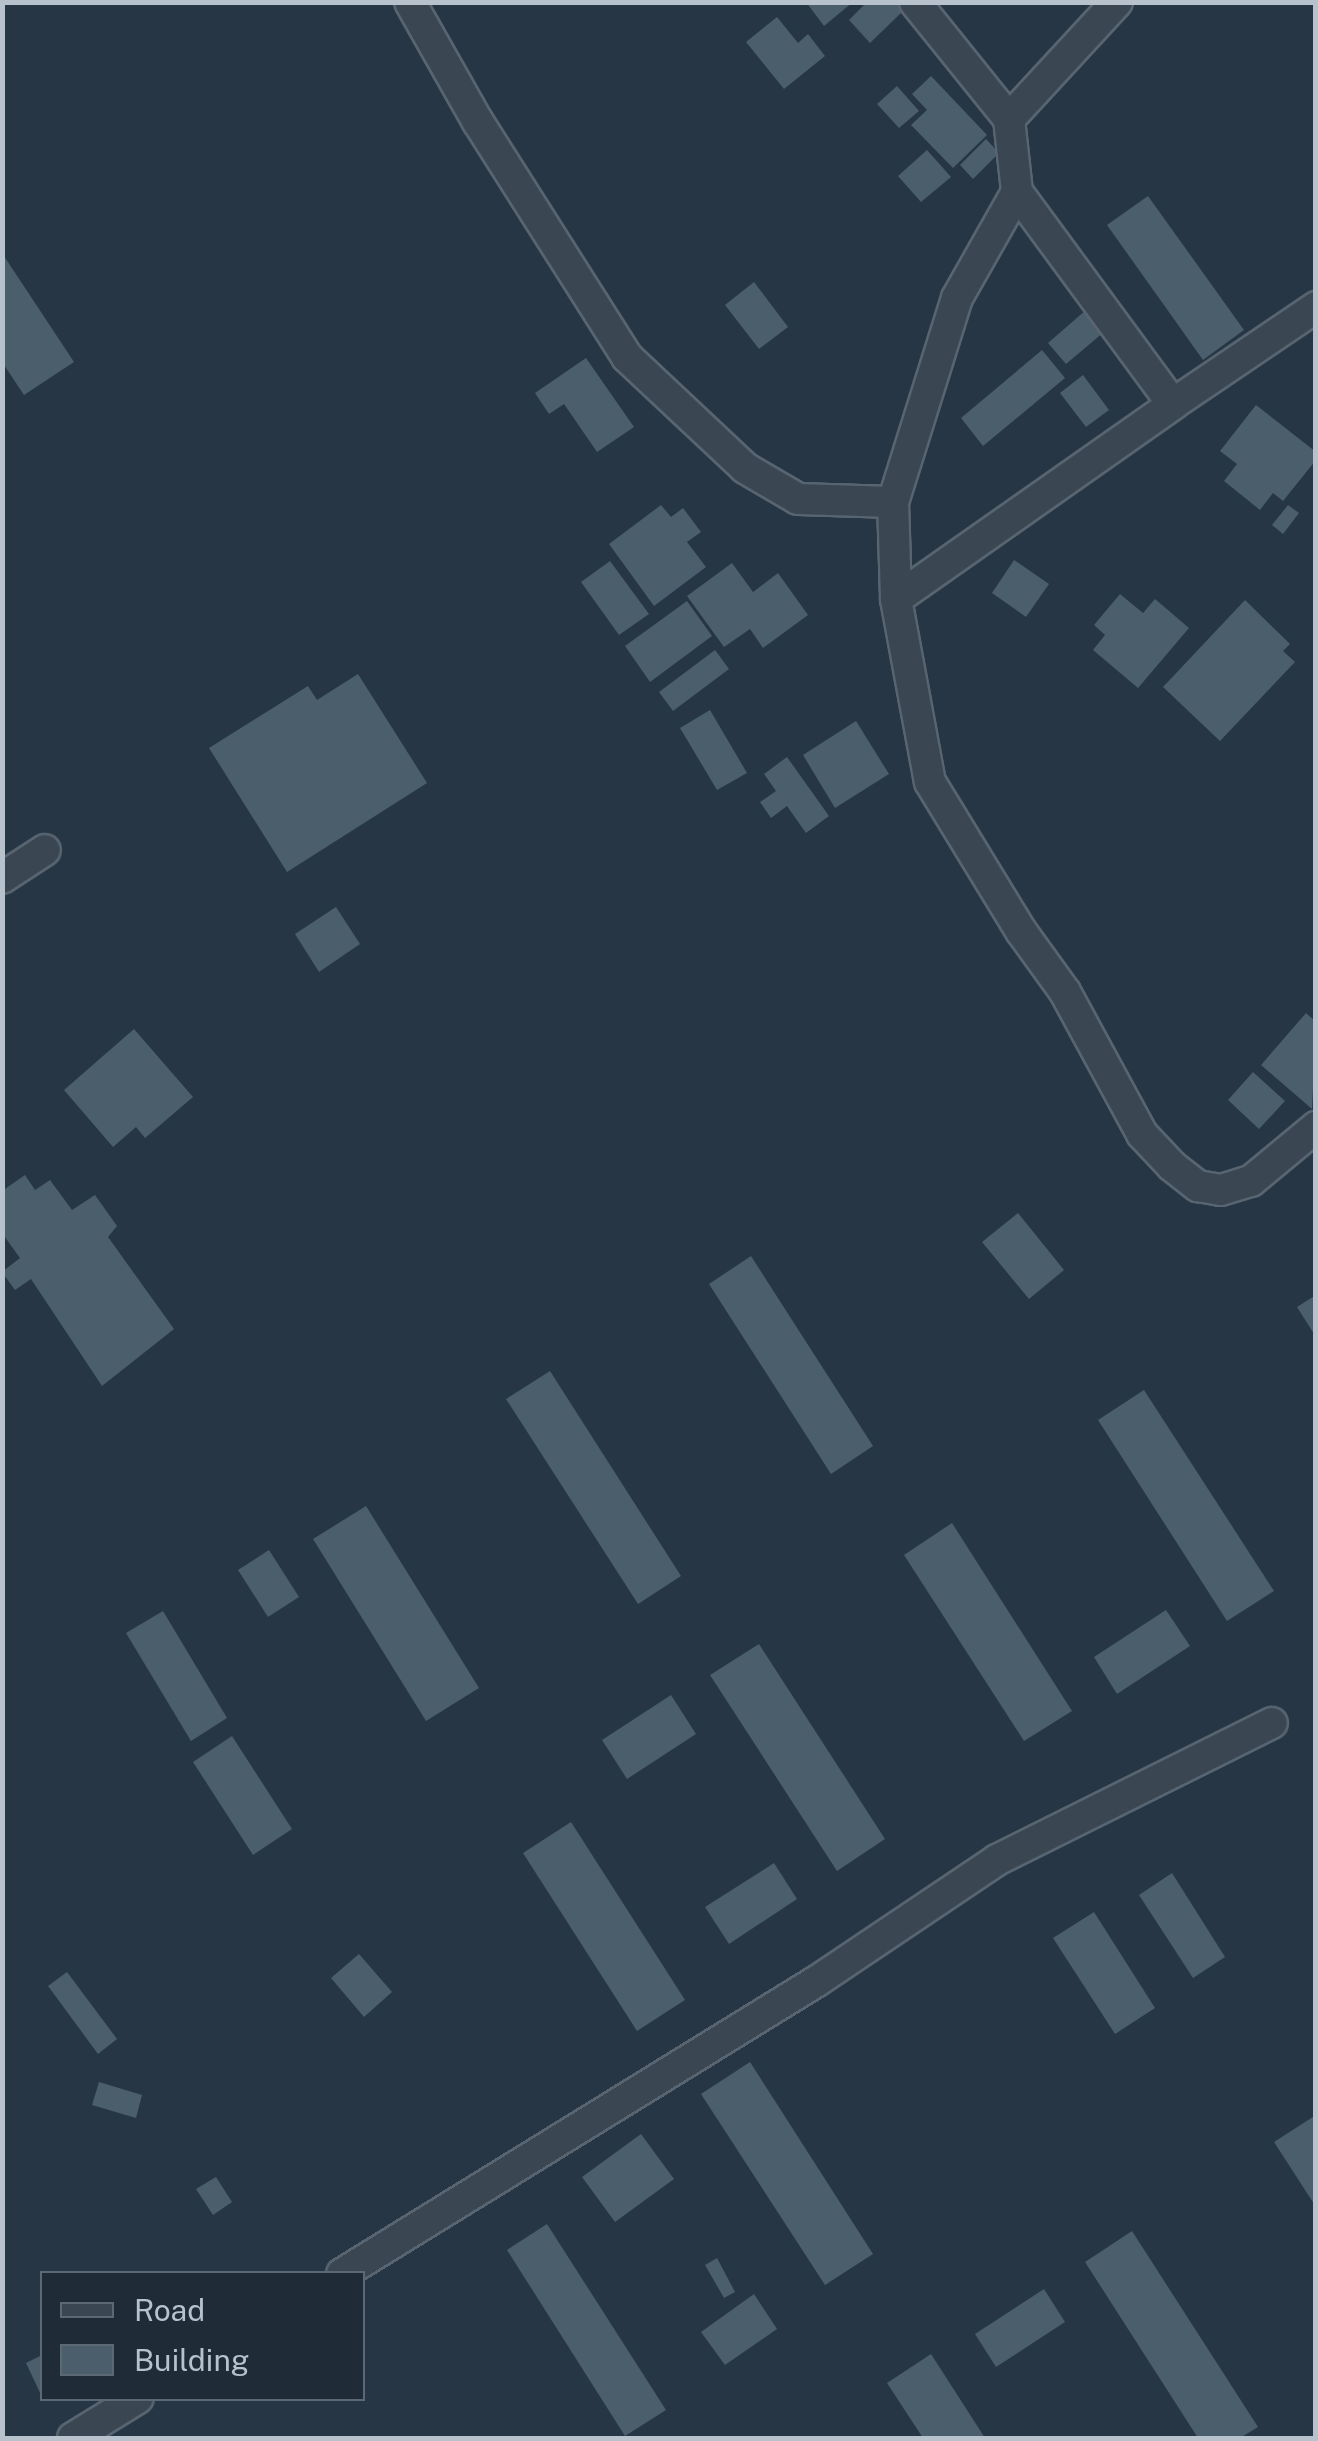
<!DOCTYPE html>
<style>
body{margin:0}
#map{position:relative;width:1318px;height:2441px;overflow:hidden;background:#263644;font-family:"Public Sans",sans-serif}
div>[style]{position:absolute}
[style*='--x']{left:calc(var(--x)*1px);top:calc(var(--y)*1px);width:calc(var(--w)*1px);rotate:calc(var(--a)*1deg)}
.building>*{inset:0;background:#4b5e6c}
.roads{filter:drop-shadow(2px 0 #586570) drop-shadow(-2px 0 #586570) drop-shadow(0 2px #586570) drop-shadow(0 -2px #586570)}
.street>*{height:30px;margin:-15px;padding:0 15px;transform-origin:15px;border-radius:15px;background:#3a4753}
span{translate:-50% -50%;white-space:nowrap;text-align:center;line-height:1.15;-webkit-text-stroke:9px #1f2c38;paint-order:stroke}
.frame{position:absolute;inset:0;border:5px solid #b7c2cd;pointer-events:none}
.legend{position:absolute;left:40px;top:2271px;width:325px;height:130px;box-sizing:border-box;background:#1f2c38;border:2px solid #5c6874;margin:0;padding:12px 18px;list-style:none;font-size:30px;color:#b7c2cd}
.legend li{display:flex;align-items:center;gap:20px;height:50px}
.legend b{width:50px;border:2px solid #5c6874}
</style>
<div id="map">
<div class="building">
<div style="clip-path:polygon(806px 2px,853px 2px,824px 26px)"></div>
<div style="clip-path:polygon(867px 2px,895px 2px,903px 11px,870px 43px,849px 20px)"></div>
<div style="clip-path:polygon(777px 17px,798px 43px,808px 34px,825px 56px,784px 89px,746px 42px)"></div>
<div style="clip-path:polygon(931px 76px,987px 135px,953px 168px,911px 125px,927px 110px,912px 94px)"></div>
<div style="clip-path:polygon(897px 86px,919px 111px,899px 128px,877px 104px)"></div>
<div style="clip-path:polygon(986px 139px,999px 153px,973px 179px,960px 165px)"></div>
<div style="clip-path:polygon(927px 150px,951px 177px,921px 202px,898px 176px)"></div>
<div style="clip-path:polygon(1148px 196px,1244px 330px,1203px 360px,1107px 225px)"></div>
<div style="clip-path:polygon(2px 253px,74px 362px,24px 395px,2px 362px)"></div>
<div style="clip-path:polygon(754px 282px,788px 327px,759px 349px,725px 305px)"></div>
<div style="clip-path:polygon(1086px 310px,1104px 332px,1066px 364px,1048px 343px)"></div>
<div style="clip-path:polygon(1042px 350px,1065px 378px,983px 446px,961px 418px)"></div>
<div style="clip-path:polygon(586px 358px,634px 427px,597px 452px,564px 404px,549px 414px,535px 393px)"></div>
<div style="clip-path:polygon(1083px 375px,1109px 410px,1086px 427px,1060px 393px)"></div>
<div style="clip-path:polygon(1256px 405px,1316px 452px,1316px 460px,1283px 501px,1273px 493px,1260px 510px,1224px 481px,1237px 464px,1220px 451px)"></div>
<div style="clip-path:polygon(661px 505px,671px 517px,683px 508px,701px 532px,687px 542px,706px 567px,654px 606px,609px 544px)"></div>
<div style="clip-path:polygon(1288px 505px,1299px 513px,1283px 534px,1272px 525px)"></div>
<div style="clip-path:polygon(1014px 560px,1049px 584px,1026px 617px,992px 593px)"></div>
<div style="clip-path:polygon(610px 561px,649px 614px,619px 635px,581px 582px)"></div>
<div style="clip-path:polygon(732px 563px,753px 592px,778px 573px,808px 615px,763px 648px,750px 629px,724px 647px,687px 596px)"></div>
<div style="clip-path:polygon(1120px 594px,1143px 613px,1155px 599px,1189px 628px,1138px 688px,1093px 650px,1105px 635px,1094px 625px)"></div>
<div style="clip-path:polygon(1245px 600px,1290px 644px,1283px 651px,1295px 662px,1220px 741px,1163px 687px)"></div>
<div style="clip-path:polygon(687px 601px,712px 636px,650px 682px,625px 646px)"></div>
<div style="clip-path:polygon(715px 650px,729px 669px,673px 711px,659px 692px)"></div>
<div style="clip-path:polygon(358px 674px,427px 783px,287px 872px,209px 748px,308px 686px,317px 700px)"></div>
<div style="clip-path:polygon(710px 710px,747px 773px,717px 790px,680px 728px)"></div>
<div style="clip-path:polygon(856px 721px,889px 774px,835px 808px,803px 755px)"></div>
<div style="clip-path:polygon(787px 757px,829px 816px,806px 833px,787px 806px,771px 818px,760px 802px,776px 791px,764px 774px)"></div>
<div style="clip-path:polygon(336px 907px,360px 944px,319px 972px,295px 934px)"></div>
<div style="clip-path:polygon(1306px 1013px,1316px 1022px,1312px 1109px,1261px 1065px)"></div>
<div style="clip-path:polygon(134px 1029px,193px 1097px,145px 1138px,136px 1127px,113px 1147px,64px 1090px)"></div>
<div style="clip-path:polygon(1253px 1072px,1285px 1101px,1259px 1129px,1228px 1100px)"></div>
<div style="clip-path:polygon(25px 1175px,35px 1190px,50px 1180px,72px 1210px,95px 1195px,117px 1226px,108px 1237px,174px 1329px,102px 1386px,31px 1279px,15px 1290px,2px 1272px,20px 1258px,2px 1233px,2px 1191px)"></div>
<div style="clip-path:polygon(1018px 1213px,1064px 1270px,1029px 1299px,982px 1242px)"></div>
<div style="clip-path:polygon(751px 1256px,873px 1446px,831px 1474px,709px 1284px)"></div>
<div style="clip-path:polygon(1316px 1295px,1316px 1337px,1297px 1307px)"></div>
<div style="clip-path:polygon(550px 1371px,681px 1576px,638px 1604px,506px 1399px)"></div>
<div style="clip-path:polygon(1144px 1390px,1274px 1591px,1227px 1621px,1098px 1420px)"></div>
<div style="clip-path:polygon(366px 1506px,479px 1688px,426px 1721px,313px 1539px)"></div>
<div style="clip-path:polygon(952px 1523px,1072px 1711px,1024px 1741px,904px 1555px)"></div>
<div style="clip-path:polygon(269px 1550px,299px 1597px,268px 1617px,238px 1570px)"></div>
<div style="clip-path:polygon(1166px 1610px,1190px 1646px,1117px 1694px,1094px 1657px)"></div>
<div style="clip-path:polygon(163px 1611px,227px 1718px,191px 1741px,126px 1633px)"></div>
<div style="clip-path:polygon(759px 1644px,885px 1839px,837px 1871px,710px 1675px)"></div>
<div style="clip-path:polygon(671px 1695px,696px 1734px,627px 1779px,602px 1740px)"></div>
<div style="clip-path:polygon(232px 1736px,292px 1829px,253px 1855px,193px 1762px)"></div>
<div style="clip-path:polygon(571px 1822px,685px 2000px,637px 2031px,523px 1853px)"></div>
<div style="clip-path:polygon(774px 1863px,797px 1899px,729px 1944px,705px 1907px)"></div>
<div style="clip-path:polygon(1172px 1873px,1225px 1957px,1193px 1978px,1139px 1895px)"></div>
<div style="clip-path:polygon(1094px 1912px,1155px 2008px,1115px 2034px,1053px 1938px)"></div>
<div style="clip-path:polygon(359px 1954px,392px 1992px,364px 2017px,331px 1978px)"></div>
<div style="clip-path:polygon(67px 1972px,117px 2039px,98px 2054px,48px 1986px)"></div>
<div style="clip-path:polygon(750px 2062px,873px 2254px,825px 2285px,701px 2094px)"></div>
<div style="clip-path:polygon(99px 2082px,142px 2095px,136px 2118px,92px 2105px)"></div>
<div style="clip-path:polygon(1316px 2115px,1316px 2207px,1274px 2142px)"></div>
<div style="clip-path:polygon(641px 2134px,674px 2179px,615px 2222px,582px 2177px)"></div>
<div style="clip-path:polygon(216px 2177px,232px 2202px,213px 2215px,196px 2189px)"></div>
<div style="clip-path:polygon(547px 2224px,666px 2410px,625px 2436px,507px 2250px)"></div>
<div style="clip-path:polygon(1132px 2231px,1258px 2427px,1240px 2438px,1198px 2438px,1085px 2262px)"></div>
<div style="clip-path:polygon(717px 2258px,735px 2292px,724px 2298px,705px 2265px)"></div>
<div style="clip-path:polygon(1044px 2289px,1065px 2322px,996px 2367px,975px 2334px)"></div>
<div style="clip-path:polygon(754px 2294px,777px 2329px,725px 2365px,701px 2332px)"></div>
<div style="clip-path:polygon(931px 2354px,985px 2438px,923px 2438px,887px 2383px)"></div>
<div style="clip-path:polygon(42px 2355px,42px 2397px,26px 2363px)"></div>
</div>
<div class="roads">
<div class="street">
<div style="--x:410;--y:2;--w:138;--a:60.5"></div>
<div style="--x:478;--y:122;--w:278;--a:57.6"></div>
<div style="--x:627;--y:357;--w:162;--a:43.2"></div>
<div style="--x:745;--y:468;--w:61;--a:30.3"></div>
<div style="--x:798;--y:499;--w:95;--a:1.8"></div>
<div style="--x:915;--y:2;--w:150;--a:51.2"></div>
<div style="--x:1009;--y:119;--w:73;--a:83.7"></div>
<div style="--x:1017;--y:192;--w:263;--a:53.7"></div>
<div style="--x:1173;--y:404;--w:173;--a:-34.1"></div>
<div style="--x:1009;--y:119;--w:159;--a:-47.3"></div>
<div style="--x:1017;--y:192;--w:122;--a:119.5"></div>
<div style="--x:957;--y:298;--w:214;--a:107.4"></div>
<div style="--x:893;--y:502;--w:97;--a:88.2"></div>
<div style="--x:896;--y:599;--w:186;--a:79.5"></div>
<div style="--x:930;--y:782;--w:175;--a:58.6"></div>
<div style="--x:1021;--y:931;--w:75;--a:54.2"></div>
<div style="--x:1065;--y:992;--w:162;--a:61.5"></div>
<div style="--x:1142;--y:1134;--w:44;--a:46.8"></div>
<div style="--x:1172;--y:1166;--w:33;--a:38"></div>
<div style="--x:1198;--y:1186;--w:23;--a:10"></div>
<div style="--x:1221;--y:1190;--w:31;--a:-17"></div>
<div style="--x:1251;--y:1181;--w:85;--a:-39.7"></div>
<div style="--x:896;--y:599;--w:339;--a:-35.1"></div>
<div style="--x:2;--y:878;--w:51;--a:-33.1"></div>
<div style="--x:342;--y:2274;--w:558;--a:-31.67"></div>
<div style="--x:817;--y:1981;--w:217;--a:-33.9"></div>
<div style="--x:997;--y:1860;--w:307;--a:-26.5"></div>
<div style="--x:73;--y:2438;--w:76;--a:-31.6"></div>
</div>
</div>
<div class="frame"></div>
<ul class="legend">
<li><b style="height:12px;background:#3a4753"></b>Road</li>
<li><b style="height:28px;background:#4b5e6c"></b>Building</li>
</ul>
</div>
